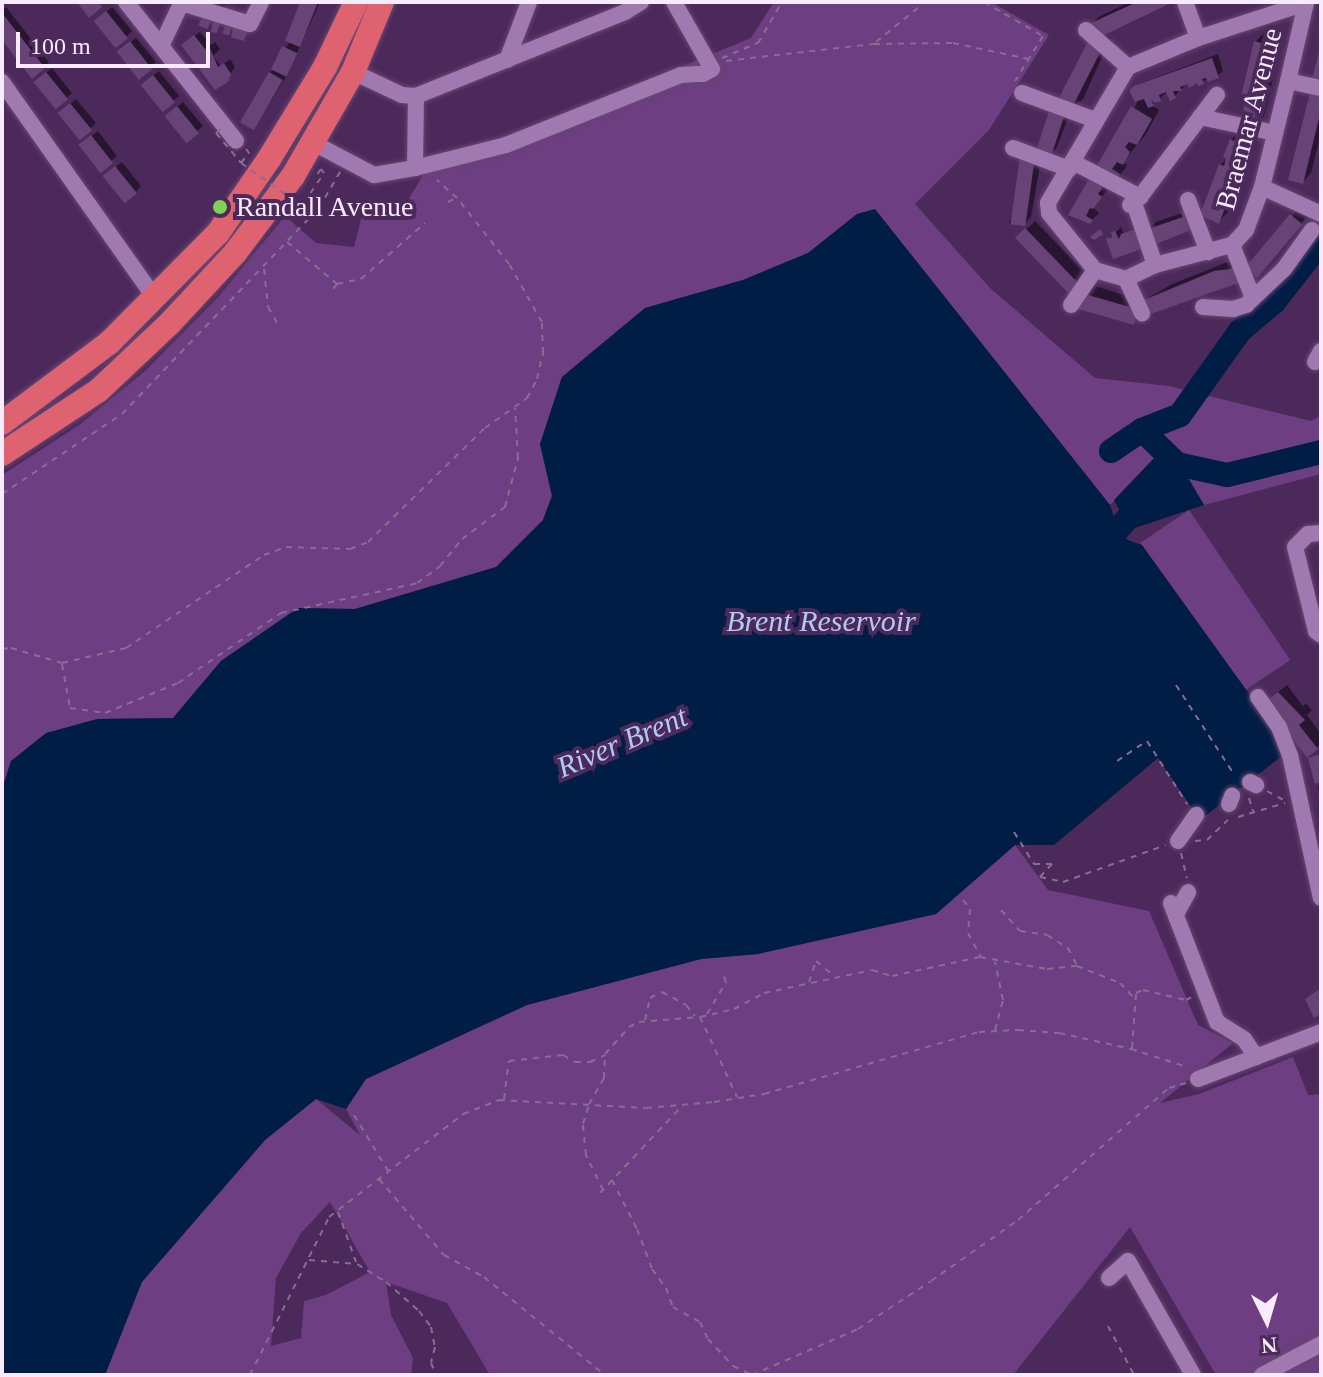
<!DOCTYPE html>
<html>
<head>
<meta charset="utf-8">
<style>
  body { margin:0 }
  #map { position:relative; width:1323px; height:1377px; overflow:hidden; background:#4c295b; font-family:"Times New Roman",serif }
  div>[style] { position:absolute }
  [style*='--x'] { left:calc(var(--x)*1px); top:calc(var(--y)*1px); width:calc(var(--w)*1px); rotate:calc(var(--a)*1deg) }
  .green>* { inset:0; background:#6d3e81; transform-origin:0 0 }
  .water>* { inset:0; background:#001d46 }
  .shadow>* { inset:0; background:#0007; transform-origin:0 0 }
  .river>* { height:24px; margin:-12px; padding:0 12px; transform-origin:12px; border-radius:12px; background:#001d46 }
  .building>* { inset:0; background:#684377; transform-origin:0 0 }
  .path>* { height:2px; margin-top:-1px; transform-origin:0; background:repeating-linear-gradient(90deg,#886d94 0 6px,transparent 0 12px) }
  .roads { filter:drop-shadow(0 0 2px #654771) drop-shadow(0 0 2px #654771) }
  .minor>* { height:16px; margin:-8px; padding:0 8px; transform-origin:8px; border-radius:8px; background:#a079b1 }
  .highway>* { height:24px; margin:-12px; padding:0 12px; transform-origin:12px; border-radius:12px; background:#de6270 }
  .path-bridge>* { height:2px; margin-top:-1px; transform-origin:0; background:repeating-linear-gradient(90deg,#886d94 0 6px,transparent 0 12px) }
  .dots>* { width:22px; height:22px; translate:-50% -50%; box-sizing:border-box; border:4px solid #4c295b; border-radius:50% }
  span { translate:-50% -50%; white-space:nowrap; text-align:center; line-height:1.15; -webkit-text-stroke:8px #4c295b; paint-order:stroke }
  .street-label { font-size:28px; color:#f8ebfe }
  .poi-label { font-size:28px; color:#f8ebfe }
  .left { translate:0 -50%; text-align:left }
  .water-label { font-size:30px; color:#acccf6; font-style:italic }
  .frame { position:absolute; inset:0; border:4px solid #f8ebfe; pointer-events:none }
  .north { position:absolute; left:1227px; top:1281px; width:80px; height:80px; -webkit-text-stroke:6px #4c295b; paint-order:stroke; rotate:175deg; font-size:22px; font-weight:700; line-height:32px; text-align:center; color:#f8ebfe }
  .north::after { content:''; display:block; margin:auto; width:28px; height:36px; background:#f8ebfe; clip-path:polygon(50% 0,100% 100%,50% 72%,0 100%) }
  .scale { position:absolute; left:16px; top:32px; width:194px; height:36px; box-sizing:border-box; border:4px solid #f8ebfe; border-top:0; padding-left:10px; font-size:24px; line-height:28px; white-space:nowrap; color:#f8ebfe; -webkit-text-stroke:6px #4c295b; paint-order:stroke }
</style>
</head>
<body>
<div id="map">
  <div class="green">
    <div style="clip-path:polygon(774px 2px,991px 2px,1049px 35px,989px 130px,915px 204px,990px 288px,1095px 378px,1169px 386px,1311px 421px,1321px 416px,1321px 474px,1204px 505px,1170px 447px,1157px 455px,1110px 505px,875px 210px,857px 214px,808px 253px,743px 280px,645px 308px,562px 377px,540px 444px,552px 496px,543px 520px,496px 567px,355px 609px,298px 608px,221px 661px,173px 718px,97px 719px,11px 761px,2px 789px,2px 475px,79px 425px,145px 371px,218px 297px,285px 216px,316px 243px,354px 247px,364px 207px,405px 205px,434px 157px,498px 142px,751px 38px)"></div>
    <div style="left:1189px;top:510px;width:181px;height:59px;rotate:56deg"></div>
    <div style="clip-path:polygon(evenodd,1015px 845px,1048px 890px,1149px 911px,1198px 1025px,1233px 1043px,1160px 1103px,1199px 1094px,1293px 1057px,1308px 1095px,1321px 1094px,1321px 1375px,1216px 1375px,1130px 1227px,1013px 1375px,490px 1375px,447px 1303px,386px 1282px,391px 1315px,413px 1358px,411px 1375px,105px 1375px,141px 1282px,265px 1140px,316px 1099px,360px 1135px,346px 1109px,366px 1079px,527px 1005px,701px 959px,758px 954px,936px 914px,1015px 845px,330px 1202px,370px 1272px,326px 1295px,304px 1301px,301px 1338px,271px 1346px,276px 1278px,301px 1233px,330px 1202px)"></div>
  </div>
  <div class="water">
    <div style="clip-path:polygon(875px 209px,1110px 505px,1118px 529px,1128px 540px,1142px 545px,1275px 730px,1282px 756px,1200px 820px,1158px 758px,1054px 845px,1015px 845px,936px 914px,758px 954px,701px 959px,527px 1005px,366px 1079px,346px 1109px,316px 1099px,265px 1140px,142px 1282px,105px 1375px,2px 1375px,2px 789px,11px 761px,46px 733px,97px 719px,173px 718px,221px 661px,298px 608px,355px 609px,496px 567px,543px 520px,552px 496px,540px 444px,562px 377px,645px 308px,743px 280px,808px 253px,857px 214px)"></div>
    <div style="clip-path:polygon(1170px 447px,1204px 505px,1135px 528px,1125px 521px,1114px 500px,1157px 455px)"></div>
  </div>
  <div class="shadow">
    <div style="clip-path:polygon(211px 2px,226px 2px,223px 10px,209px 8px)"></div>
    <div style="clip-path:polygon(303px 2px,320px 2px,287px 75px,254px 129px,270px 73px,290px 41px)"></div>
    <div style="clip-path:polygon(1130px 2px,1169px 2px,1103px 34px,1111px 37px,1083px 99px,1072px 107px,1057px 147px,1049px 156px,1042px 154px,1031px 217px,1022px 226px,1009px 223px,1038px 149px,1091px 41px,1092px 24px,1100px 16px)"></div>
    <div style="clip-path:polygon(6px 7px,49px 62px,44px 67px,2px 37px,2px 10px)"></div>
    <div style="clip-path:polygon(112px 7px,132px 31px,126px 37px,101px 16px)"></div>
    <div style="clip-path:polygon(200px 32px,211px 45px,215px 42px,220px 49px,213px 56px,221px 66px,230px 59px,235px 67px,226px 80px,188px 40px)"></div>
    <div style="clip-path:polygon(1264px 33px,1283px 38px,1264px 116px,1256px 124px,1260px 125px,1227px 213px,1219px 221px,1205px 215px,1207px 227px,1201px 221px,1151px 241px,1108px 240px,1121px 227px,1124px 234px,1140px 225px,1148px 230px,1156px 222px,1182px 213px,1202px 214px,1220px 165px,1229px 157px,1231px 140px,1247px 123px,1255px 42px)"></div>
    <div style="clip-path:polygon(136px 38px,156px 62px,150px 67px,125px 46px)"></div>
    <div style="clip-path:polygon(1321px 51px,1321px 133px,1311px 173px,1303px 182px)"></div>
    <div style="clip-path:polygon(1218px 54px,1223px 71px,1217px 76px,1190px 86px,1189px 81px,1174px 97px,1168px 91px,1152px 105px,1159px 110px,1146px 134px,1123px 162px,1127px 165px,1125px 169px,1093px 207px,1099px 213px,1090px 222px,1071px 214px,1137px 103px,1132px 90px,1137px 85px)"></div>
    <div style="clip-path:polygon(52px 68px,72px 93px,67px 98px,41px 77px)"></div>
    <div style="clip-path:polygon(159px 71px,179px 96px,173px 101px,148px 80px)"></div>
    <div style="clip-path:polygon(76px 99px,96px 123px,91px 128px,65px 108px)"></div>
    <div style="clip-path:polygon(183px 102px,203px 126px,197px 131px,172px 111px)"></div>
    <div style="clip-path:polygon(98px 131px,117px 156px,100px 170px,86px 140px)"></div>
    <div style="clip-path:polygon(122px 162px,141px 186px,136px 192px,110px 171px)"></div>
    <div style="clip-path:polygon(1300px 207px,1309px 214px,1265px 265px,1145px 311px,1134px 322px,1080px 307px,1092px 285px,1143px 301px,1172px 284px,1225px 263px,1246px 260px,1249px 265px)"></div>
    <div style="left:1035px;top:221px;width:79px;height:24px;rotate:46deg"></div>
    <div style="clip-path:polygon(1287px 685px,1303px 706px,1306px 703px,1312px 710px,1307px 715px,1321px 734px,1321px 744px,1307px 755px,1276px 694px)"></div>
    <div style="clip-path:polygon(1321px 783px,1321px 805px,1318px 786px)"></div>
  </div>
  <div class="river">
    <div style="--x:1142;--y:430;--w:49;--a:44.2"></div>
    <div style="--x:1111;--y:451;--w:37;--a:-34"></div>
    <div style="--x:1142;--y:430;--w:41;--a:-21.5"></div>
    <div style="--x:1180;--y:415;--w:103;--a:-54.5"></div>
    <div style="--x:1240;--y:331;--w:45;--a:-40.5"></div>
    <div style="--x:1274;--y:302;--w:76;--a:-51.9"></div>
    <div style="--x:1091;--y:541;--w:30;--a:-24"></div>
    <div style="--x:1118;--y:529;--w:88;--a:-47.8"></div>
    <div style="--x:1177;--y:464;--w:51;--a:12.4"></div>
    <div style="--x:1227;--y:475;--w:97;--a:-13.7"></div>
  </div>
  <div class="building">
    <div style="clip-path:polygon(77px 2px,98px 2px,102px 7px,89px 18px)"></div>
    <div style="clip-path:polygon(300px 2px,318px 2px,300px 47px,285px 41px)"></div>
    <div style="clip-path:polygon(1137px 2px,1173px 2px,1098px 38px,1089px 24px)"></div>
    <div style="left:106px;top:11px;width:35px;height:16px;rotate:51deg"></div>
    <div style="clip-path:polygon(2px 13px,45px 68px,32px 79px,2px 40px)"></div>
    <div style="left:202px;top:17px;width:10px;height:9px;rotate:24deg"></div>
    <div style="clip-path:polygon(213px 20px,220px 22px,217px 33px,211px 32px)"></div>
    <div style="left:225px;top:25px;width:7px;height:9px;rotate:16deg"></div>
    <div style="clip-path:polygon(233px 27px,248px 31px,244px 41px,231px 37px)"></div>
    <div style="clip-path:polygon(194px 35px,205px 49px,209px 46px,218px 67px,224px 63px,231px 74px,228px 82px,215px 90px,181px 45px)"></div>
    <div style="left:1089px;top:39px;width:16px;height:72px;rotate:27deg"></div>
    <div style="left:130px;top:41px;width:36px;height:17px;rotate:52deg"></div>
    <div style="clip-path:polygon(1254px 41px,1275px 47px,1256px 127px,1240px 124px,1246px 98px,1241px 97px)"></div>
    <div style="left:282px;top:46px;width:17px;height:26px;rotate:25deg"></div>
    <div style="clip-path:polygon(1320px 47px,1321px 47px,1321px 86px,1311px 84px)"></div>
    <div style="clip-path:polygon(1212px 58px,1219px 78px,1208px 82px,1206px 78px,1202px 79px,1204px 84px,1198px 86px,1197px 83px,1189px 88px,1188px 84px,1180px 87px,1182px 91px,1173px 91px,1176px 98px,1170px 101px,1166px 92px,1159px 95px,1161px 101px,1154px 103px,1151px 99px,1154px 106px,1148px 108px,1144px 99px,1135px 102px,1129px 90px,1134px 86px)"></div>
    <div style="left:46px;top:72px;width:35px;height:16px;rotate:51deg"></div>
    <div style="left:269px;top:72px;width:16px;height:58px;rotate:30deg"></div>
    <div style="left:153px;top:75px;width:35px;height:16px;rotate:51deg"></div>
    <div style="clip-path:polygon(1311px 89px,1321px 91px,1321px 110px,1303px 184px,1288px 180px)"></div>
    <div style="left:70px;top:103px;width:35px;height:16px;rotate:51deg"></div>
    <div style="left:177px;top:106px;width:35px;height:16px;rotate:51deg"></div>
    <div style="clip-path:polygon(1131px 106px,1152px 119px,1137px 145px,1129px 142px,1125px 147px,1130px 152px,1123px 165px,1117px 162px,1112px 169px,1120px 174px,1117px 180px,1095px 169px)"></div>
    <div style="left:1050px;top:108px;width:16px;height:48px;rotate:18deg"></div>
    <div style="clip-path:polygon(1239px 129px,1252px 134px,1219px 224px,1200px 215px,1219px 164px,1224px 166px,1226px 158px,1223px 157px,1230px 139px,1234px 141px)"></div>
    <div style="left:91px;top:135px;width:36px;height:16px;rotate:52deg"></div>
    <div style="left:1020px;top:156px;width:15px;height:69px;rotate:8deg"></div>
    <div style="left:115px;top:166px;width:35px;height:16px;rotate:51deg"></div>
    <div style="clip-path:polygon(1093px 172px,1108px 189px,1103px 187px,1098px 194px,1102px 197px,1093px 209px,1090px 208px,1086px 216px,1093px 220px,1090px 224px,1068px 215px)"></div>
    <div style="clip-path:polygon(1187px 208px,1196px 228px,1156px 244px,1145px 230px,1183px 217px,1181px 211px)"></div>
    <div style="left:1290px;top:214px;width:16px;height:70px;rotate:40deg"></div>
    <div style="left:1025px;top:228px;width:83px;height:14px;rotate:46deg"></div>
    <div style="clip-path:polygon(1100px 229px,1103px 234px,1094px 240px,1090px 237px)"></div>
    <div style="clip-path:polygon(1135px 229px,1147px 247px,1113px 259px,1106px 239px,1112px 237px,1111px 232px,1115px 231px,1119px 239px,1121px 234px)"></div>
    <div style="clip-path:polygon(1238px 268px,1244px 281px,1145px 316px,1139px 302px,1214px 271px)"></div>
    <div style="left:1081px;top:293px;width:60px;height:16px;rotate:16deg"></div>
    <div style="clip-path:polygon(1278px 692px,1305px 720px,1299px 725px,1318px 749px,1307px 758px,1265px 702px)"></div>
    <div style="clip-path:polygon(1321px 754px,1321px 782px,1315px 784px,1308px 758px)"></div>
    <div style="clip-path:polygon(1321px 988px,1321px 1014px,1314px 1018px,1305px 999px)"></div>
  </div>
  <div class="path">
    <div style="--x:984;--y:2;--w:68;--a:30"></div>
    <div style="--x:1043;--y:36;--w:53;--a:121.9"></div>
    <div style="--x:876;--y:42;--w:63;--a:-39.2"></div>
    <div style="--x:722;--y:58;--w:39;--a:-23"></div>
    <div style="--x:758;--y:43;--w:48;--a:-59.7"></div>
    <div style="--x:726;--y:61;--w:149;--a:-6.6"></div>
    <div style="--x:874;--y:44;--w:79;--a:-0.7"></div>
    <div style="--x:953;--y:43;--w:77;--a:12"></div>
    <div style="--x:241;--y:163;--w:13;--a:-51"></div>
    <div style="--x:249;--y:153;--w:5;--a:-127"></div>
    <div style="--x:448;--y:202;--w:9;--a:-27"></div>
    <div style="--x:290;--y:209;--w:8;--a:30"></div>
    <div style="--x:297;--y:213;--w:48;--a:-56"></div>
    <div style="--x:324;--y:173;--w:5;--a:-127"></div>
    <div style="--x:321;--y:169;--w:12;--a:125"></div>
    <div style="--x:287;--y:242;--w:65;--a:40"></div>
    <div style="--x:337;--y:284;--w:8;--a:130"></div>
    <div style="--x:264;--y:269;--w:38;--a:84"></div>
    <div style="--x:268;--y:307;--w:24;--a:60"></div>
    <div style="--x:337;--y:284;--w:25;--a:-12"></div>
    <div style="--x:361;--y:279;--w:85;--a:-41.2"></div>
    <div style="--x:2;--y:494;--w:144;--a:-33.7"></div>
    <div style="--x:122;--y:414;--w:285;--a:-46.3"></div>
    <div style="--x:319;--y:208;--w:42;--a:-59.7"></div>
    <div style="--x:2;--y:649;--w:9;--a:-6"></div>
    <div style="--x:11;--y:648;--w:53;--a:16.4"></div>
    <div style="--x:62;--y:663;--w:66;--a:-13.2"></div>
    <div style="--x:126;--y:648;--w:166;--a:-34"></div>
    <div style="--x:264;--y:555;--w:23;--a:-20"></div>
    <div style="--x:286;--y:547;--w:64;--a:1.8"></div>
    <div style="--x:350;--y:549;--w:19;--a:-21"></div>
    <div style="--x:368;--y:542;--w:163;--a:-44.3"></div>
    <div style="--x:485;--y:428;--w:52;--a:-35.5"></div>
    <div style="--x:527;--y:398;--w:21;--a:-62"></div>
    <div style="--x:537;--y:379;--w:27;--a:-77"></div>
    <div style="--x:543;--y:353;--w:31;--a:-92"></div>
    <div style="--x:542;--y:322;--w:67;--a:-119.6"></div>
    <div style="--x:509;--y:264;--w:84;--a:-128.2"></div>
    <div style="--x:457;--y:198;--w:27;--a:-138"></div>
    <div style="--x:62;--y:664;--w:45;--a:79.7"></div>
    <div style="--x:70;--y:708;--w:35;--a:8"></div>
    <div style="--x:105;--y:713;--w:79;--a:-22.3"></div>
    <div style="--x:178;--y:683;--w:125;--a:-34.2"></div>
    <div style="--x:281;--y:613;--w:139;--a:-12.4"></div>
    <div style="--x:417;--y:583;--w:29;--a:-36"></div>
    <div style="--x:440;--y:566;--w:35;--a:-51"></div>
    <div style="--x:462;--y:539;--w:54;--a:-36.7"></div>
    <div style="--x:505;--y:507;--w:51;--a:-75.1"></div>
    <div style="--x:518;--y:458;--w:50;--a:-93.4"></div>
    <div style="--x:1176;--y:685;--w:108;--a:57"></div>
    <div style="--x:1117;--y:761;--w:36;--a:-34"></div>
    <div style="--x:1147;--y:741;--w:75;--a:57.6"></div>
    <div style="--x:1267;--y:791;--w:18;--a:29"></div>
    <div style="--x:1249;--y:798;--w:14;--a:73"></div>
    <div style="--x:1238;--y:817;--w:49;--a:-16.6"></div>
    <div style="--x:1014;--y:832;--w:38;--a:58"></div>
    <div style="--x:1034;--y:864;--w:18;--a:0"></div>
    <div style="--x:1052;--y:864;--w:18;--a:133"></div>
    <div style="--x:1040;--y:877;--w:24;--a:12"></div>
    <div style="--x:1063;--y:882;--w:109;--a:-19.8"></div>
    <div style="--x:1195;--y:841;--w:12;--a:-5"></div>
    <div style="--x:1207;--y:840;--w:29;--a:-44"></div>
    <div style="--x:1181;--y:853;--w:26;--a:77"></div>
    <div style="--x:963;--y:900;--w:11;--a:52"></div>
    <div style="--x:970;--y:909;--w:24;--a:95"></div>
    <div style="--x:968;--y:933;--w:26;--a:62"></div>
    <div style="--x:1001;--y:910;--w:28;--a:48"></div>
    <div style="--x:1020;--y:931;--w:27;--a:8"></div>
    <div style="--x:1047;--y:935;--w:25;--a:32"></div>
    <div style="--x:1068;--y:948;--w:18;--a:63"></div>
    <div style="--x:809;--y:982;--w:22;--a:-72"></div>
    <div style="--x:816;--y:961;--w:23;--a:40"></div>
    <div style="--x:707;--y:1014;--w:37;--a:-59"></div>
    <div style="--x:726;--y:982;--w:12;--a:-110"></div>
    <div style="--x:700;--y:1017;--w:88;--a:65.2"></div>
    <div style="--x:645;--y:1020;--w:23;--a:-77"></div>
    <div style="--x:650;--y:998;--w:13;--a:-27"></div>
    <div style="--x:662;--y:992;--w:27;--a:28"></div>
    <div style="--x:686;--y:1005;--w:14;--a:51"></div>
    <div style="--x:995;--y:1030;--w:31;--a:-75"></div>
    <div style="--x:1003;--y:1000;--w:39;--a:-102"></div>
    <div style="--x:1132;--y:1048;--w:55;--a:-85.8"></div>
    <div style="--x:1136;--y:993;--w:8;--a:-23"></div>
    <div style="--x:1143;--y:990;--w:44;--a:13.1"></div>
    <div style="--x:1186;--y:1000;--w:7;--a:-27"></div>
    <div style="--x:504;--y:1099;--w:38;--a:-83"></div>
    <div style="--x:509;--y:1061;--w:54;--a:-6.3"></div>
    <div style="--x:563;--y:1055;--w:14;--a:30"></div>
    <div style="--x:575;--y:1062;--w:15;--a:0"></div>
    <div style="--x:590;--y:1062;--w:17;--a:-25"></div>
    <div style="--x:354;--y:1115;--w:66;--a:58.7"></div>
    <div style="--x:379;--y:1179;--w:100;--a:49.5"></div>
    <div style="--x:444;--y:1255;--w:46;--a:28.8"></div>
    <div style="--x:484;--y:1277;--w:156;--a:39"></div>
    <div style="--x:612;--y:1180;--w:55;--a:63"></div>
    <div style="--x:637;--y:1229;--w:43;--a:69.4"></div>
    <div style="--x:652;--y:1269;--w:24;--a:54"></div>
    <div style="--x:666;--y:1288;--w:20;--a:70"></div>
    <div style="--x:673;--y:1307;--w:31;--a:29"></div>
    <div style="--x:700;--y:1322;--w:19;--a:65"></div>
    <div style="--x:708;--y:1339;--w:37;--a:47"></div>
    <div style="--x:733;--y:1366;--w:21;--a:25"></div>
    <div style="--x:752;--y:1375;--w:116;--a:-23.5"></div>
    <div style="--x:858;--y:1329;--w:87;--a:-33.3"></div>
    <div style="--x:931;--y:1281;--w:106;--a:-35"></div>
    <div style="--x:1018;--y:1220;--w:201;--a:-41.2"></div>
    <div style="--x:1169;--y:1088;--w:18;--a:-16"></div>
    <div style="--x:603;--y:1190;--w:39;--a:-116"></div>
    <div style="--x:586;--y:1155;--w:31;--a:-96"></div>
    <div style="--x:583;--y:1124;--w:21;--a:-73"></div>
    <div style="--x:589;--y:1104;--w:30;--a:-60"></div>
    <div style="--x:604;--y:1078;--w:24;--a:-88"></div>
    <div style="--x:605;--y:1054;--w:36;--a:-48"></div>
    <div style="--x:629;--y:1027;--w:11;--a:-27"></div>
    <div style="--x:639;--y:1022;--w:61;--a:-4.7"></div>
    <div style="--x:700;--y:1017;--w:35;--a:-13"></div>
    <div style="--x:734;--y:1009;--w:34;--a:-28"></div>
    <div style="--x:764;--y:993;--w:110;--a:-12"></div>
    <div style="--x:872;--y:970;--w:21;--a:17"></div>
    <div style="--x:892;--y:976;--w:90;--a:-12.2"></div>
    <div style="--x:980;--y:957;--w:68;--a:10.2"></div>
    <div style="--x:1047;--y:969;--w:30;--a:-6"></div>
    <div style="--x:1077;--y:966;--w:46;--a:21.6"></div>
    <div style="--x:1120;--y:983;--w:22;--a:47"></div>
    <div style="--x:600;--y:1193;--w:120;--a:-46.7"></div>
    <div style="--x:338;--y:1212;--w:53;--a:70.2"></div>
    <div style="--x:309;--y:1260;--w:48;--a:4.8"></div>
    <div style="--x:357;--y:1264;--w:34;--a:32"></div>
    <div style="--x:386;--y:1282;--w:44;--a:41.3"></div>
    <div style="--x:419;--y:1311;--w:20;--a:53"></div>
    <div style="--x:431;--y:1327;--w:20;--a:79"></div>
    <div style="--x:435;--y:1347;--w:16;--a:104"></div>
    <div style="--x:431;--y:1363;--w:13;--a:67"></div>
    <div style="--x:1108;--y:1326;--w:55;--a:62"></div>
    <div style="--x:250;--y:1375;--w:177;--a:-63.4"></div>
    <div style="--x:329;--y:1217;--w:169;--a:-37.5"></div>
    <div style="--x:463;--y:1114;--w:39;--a:-21"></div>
    <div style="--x:499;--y:1100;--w:147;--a:3.1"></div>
    <div style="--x:646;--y:1108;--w:68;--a:-5"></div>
    <div style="--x:714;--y:1102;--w:51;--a:-9.1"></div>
    <div style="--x:764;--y:1094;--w:224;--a:-16.1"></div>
    <div style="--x:979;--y:1032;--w:39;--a:-3"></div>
    <div style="--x:1018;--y:1030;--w:41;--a:4.2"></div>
    <div style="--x:1059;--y:1033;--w:74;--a:12.5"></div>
    <div style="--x:1131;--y:1049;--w:59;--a:17.8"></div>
  </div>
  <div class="roads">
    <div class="minor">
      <div style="--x:126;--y:2;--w:177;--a:51.6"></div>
      <div style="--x:1185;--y:2;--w:38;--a:70"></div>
      <div style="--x:182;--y:3;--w:71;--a:17.2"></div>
      <div style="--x:250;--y:24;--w:25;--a:-63"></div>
      <div style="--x:1306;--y:3;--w:114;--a:162"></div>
      <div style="--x:1198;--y:38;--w:76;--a:157.5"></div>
      <div style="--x:1128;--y:67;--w:158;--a:120.5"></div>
      <div style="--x:1048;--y:203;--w:10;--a:84"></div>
      <div style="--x:1049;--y:213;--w:73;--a:51.1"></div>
      <div style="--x:1095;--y:270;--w:32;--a:16"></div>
      <div style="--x:1126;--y:279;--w:32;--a:-26"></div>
      <div style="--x:1155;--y:265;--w:80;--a:-14.6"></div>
      <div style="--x:1232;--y:245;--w:21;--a:-47"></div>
      <div style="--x:1246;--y:230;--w:46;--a:-69.6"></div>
      <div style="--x:1262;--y:187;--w:109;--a:-76.2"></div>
      <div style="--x:1288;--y:81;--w:80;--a:-77"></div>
      <div style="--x:1306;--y:3;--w:1;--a:-90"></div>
      <div style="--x:1086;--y:30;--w:56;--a:41.4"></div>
      <div style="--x:161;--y:46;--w:49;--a:-64.5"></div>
      <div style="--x:507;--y:60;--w:62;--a:-69.2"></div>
      <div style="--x:353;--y:72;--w:54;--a:25.1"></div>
      <div style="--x:402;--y:95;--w:14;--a:4"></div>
      <div style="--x:416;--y:96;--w:225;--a:-21.9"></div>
      <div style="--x:625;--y:12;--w:19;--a:-32"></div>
      <div style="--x:1288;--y:81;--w:34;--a:12"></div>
      <div style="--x:2;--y:82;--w:265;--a:54.7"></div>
      <div style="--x:1022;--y:93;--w:78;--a:20.3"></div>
      <div style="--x:416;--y:96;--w:72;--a:90.8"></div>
      <div style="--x:415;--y:168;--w:94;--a:-14.2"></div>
      <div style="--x:506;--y:145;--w:188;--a:-21.8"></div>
      <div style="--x:681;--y:75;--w:22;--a:-3"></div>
      <div style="--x:703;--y:74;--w:10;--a:-29"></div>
      <div style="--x:712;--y:69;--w:77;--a:-119.6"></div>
      <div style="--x:1200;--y:117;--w:77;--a:12"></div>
      <div style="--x:323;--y:148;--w:58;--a:27.9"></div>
      <div style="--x:374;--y:175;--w:42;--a:-9.7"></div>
      <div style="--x:1013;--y:148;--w:60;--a:20.6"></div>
      <div style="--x:1073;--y:162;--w:76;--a:27.6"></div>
      <div style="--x:1262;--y:187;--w:65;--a:24.6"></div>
      <div style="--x:1133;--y:200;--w:69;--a:71.3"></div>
      <div style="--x:1188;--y:200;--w:56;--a:69"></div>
      <div style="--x:1130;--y:205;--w:13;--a:-39"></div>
      <div style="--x:1140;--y:197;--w:128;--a:-53"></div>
      <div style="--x:1232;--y:245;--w:57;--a:68.4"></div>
      <div style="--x:1126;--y:279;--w:38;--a:65"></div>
      <div style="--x:1071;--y:305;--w:42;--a:-55.6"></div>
      <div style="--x:1203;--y:307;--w:30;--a:4"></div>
      <div style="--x:1233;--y:309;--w:14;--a:-17"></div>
      <div style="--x:1246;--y:305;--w:52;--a:-43.5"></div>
      <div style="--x:1284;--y:269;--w:48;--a:-54.3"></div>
      <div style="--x:1315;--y:362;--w:13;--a:-61"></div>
      <div style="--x:1321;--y:533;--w:13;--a:176"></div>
      <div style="--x:1308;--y:534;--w:18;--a:135"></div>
      <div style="--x:1295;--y:547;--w:87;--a:76"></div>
      <div style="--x:1316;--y:631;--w:6;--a:39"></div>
      <div style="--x:1258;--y:697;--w:37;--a:55"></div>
      <div style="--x:1279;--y:727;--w:30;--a:69"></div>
      <div style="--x:1290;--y:755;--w:146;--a:77.8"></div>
      <div style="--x:1250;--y:782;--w:7;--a:27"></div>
      <div style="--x:1229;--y:804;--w:9;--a:-69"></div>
      <div style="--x:1178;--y:841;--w:32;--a:-55"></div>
      <div style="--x:1171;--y:903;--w:128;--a:68.9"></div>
      <div style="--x:1217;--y:1022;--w:32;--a:32"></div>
      <div style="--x:1244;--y:1039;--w:22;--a:56"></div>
      <div style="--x:1176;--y:914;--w:25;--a:-61"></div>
      <div style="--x:1198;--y:1079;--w:132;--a:-20.9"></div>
      <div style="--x:1109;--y:1278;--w:25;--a:-42"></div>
      <div style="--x:1128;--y:1261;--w:131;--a:60.3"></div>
      <div style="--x:1262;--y:1375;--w:67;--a:-27.7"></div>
    </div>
    <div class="highway">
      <div style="--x:2;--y:423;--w:134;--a:-36.8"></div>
      <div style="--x:109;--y:343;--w:155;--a:-45.3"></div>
      <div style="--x:218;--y:233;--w:90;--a:-55.4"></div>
      <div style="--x:269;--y:159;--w:108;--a:-58.7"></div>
      <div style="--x:325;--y:67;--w:72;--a:-64.5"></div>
      <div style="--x:2;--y:454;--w:116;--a:-33.4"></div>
      <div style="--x:99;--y:390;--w:98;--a:-43.3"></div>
      <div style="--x:170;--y:323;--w:96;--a:-47.1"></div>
      <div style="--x:235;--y:253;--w:96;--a:-53"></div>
      <div style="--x:293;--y:176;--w:120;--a:-60"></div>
      <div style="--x:353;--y:72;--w:76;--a:-67.5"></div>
    </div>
  </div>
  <div class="path-bridge">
    <div style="--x:221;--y:129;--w:6;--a:141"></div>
    <div style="--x:216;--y:133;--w:39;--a:50"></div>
    <div style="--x:241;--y:163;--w:73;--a:35"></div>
  </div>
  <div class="dots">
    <div style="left:220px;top:207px;background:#81d050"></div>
  </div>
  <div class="street-label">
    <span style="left:1249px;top:119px;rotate:-75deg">Braemar Avenue</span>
  </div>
  <div class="poi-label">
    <span class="left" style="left:236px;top:207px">Randall Avenue</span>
  </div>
  <div class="water-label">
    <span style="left:821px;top:621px">Brent Reservoir</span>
    <span style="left:622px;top:742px;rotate:-23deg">River Brent</span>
  </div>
  <div class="frame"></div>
  <div class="north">N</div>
  <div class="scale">100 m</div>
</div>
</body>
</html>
